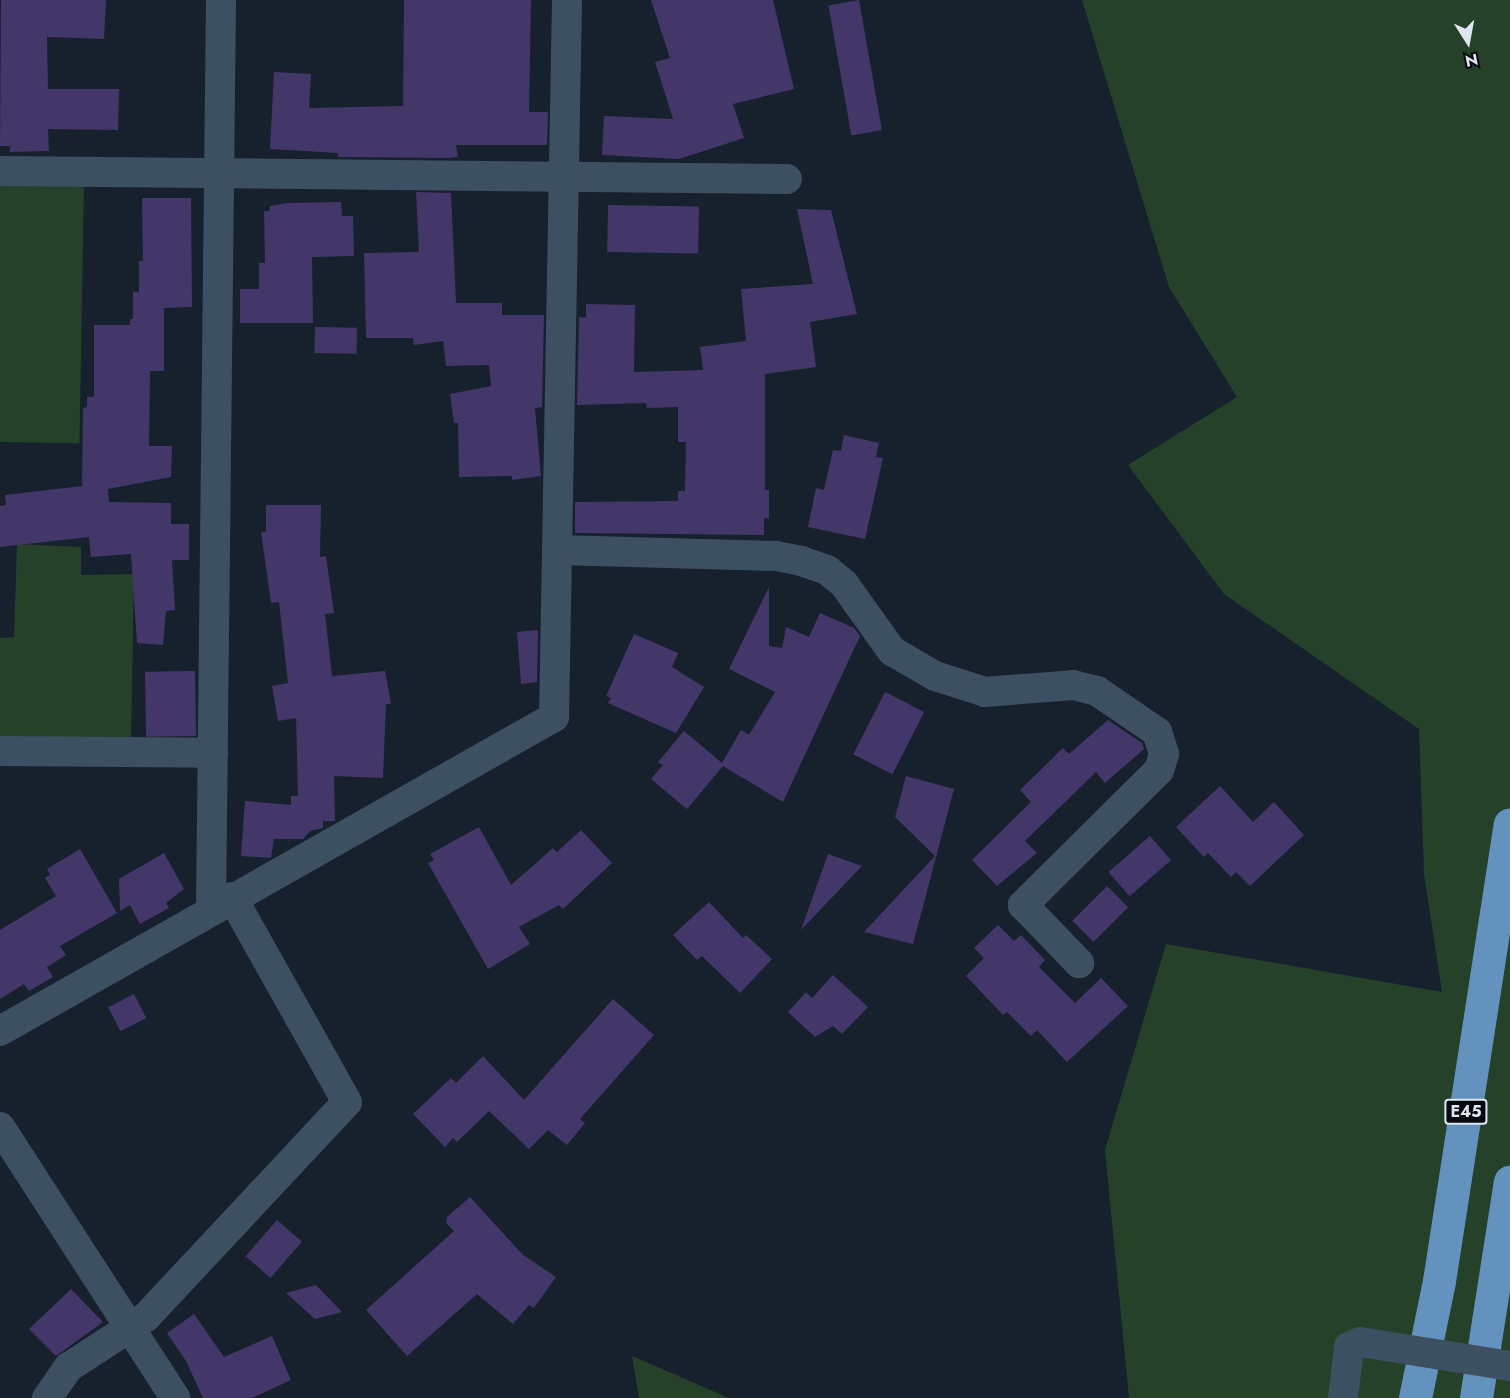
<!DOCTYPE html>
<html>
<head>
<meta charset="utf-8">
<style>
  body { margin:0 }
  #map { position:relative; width:1510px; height:1398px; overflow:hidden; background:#17202d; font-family:Jost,sans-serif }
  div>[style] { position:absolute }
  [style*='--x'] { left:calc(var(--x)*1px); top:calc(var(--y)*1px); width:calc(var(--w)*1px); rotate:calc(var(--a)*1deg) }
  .green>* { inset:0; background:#25412a; transform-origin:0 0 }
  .building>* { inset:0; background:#433769; transform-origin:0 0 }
  .minor>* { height:30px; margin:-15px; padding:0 15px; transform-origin:15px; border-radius:15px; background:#3d5062 }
  .motorway>* { height:33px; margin:-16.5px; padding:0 16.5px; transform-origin:16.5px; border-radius:16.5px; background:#6392bf }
  .minor-bridge>* { height:30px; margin:-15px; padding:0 15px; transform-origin:15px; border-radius:15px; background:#3d5062 }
  span { translate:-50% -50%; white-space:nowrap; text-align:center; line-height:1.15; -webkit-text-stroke:5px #06090f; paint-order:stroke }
  .shield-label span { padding:2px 4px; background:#06090f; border:2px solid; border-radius:4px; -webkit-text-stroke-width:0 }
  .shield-label { font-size:16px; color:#e0e6f0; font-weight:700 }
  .north { position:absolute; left:1438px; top:12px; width:60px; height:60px; -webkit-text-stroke:4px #06090f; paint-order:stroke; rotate:169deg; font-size:16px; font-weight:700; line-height:24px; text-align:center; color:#e0e6f0 }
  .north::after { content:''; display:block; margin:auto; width:21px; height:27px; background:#e0e6f0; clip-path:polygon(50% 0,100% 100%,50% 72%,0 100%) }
</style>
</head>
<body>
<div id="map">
  <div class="green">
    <div style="clip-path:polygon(1082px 0,1510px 0,1510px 1398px,1129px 1398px,1105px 1150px,1166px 944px,1442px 992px,1424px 874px,1419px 729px,1224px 594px,1128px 465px,1237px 397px,1169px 287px)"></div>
    <div style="left:0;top:182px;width:84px;height:260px;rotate:1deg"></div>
    <div style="clip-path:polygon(17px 544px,81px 547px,81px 575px,134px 574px,131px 744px,0 741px,0 638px,14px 637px)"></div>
    <div style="clip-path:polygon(632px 1356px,729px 1398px,639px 1398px)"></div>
  </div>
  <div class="building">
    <div style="clip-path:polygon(1px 0,106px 0,104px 39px,47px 37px,48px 89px,119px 89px,118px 130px,48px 129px,49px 151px,10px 152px,10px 146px,0 146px)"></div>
    <div style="clip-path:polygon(404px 0,531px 0,529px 112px,548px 112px,547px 145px,456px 145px,458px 157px,449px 158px,338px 157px,338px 153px,270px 149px,274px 72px,311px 74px,309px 108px,403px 106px)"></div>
    <div style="clip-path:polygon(651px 0,773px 0,794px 89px,733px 104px,744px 138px,679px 159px,602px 155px,604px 116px,673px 119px,655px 62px,670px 58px)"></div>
    <div style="left:859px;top:0;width:132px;height:31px;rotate:80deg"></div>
    <div style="clip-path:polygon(416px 192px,451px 193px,456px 303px,502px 303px,502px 315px,544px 315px,542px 407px,535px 408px,541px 476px,512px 480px,512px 476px,459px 477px,458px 423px,454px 423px,450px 394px,491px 386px,489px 365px,446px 366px,443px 341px,414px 345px,413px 338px,366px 338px,364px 253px,419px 252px)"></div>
    <div style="clip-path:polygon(142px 198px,191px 198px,192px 307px,164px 308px,164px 371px,150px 371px,149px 446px,172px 446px,171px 477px,108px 489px,109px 502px,171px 503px,171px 524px,189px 524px,189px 560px,172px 560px,175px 610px,166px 611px,163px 645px,137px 643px,131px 554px,91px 557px,89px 537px,0 547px,0 506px,6px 505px,5px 495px,82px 486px,83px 408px,87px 407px,87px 397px,94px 397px,94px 325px,130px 325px,130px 319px,133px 319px,133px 292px,139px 292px,139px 261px,143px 261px)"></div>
    <div style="clip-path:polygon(341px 202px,342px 216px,353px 216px,354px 256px,312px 257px,313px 323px,240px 323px,240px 289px,259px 289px,259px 263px,265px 263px,264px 211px,269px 211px,270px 206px,287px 203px)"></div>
    <div style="left:608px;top:205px;width:91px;height:47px;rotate:1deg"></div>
    <div style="clip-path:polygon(797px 209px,831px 210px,857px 314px,810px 322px,816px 367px,765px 374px,765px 490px,769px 490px,769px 519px,764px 518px,764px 535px,575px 533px,575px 502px,678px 501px,678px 491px,685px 491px,686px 442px,678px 442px,678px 407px,647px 408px,646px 403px,577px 405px,579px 317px,586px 318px,586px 304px,635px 305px,634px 372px,703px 370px,700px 347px,746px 341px,741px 289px,813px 284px)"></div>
    <div style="left:315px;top:327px;width:42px;height:26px;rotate:1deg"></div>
    <div style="clip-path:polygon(844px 435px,879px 443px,876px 457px,883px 458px,865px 539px,808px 527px,816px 488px,824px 490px,833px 450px,841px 451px)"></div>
    <div style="clip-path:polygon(266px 505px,321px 505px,320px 557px,326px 556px,334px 613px,325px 614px,332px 676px,385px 671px,391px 704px,386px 704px,383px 778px,334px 776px,335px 821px,323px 821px,323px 828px,310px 831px,303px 839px,274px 839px,271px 858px,241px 856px,245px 801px,291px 805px,291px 796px,298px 796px,296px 718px,278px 721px,272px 686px,288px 683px,279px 602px,271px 603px,261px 532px,266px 532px)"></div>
    <div style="clip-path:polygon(769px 587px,769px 646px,782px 648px,786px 627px,809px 637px,820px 613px,854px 628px,860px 636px,783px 802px,723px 766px,687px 809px,651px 779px,663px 765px,658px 762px,684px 731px,722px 763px,741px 730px,749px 735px,775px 692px,729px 669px)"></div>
    <div style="clip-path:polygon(538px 630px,537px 682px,521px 684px,517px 632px)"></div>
    <div style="clip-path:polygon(634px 634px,678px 653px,672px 667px,704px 687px,676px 733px,608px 703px,611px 698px,606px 696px)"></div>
    <div style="left:195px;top:671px;width:65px;height:50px;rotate:89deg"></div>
    <div style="left:885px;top:692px;width:44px;height:70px;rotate:27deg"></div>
    <div style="clip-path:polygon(1108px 720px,1142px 743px,1144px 749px,1105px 783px,1096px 772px,1025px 841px,1037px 853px,997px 886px,972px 860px,1031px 802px,1020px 790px,1063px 748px,1069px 754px)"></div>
    <div style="clip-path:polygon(906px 776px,954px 789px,913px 944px,864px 932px,935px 856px,895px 817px)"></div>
    <div style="clip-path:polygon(1220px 786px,1253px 822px,1274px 802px,1304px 835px,1250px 886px,1236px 872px,1231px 877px,1208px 853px,1204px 857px,1176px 827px)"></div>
    <div style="clip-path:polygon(479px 827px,511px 885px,553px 848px,557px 852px,581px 830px,612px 863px,563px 909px,559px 905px,519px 927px,530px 944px,488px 969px,428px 863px,434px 860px,430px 854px)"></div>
    <div style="left:1150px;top:836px;width:32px;height:55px;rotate:49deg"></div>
    <div style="clip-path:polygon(80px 849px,117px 913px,60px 946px,66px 955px,47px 967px,53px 977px,29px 991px,24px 984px,0 999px,0 930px,56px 896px,45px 878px,50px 875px,47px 869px)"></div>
    <div style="clip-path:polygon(164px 853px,184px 889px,166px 903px,169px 908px,140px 924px,130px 905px,120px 911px,119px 879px)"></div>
    <div style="clip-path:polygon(828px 854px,862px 866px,801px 930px)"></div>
    <div style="left:1107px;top:886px;width:30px;height:49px;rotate:45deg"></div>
    <div style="clip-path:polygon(709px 902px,743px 938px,746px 935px,772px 959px,740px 993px,702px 956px,697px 960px,673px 935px)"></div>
    <div style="clip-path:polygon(998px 925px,1014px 941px,1021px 935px,1045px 960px,1039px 967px,1075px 1003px,1101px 978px,1128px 1006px,1067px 1062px,1037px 1030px,1031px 1036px,1007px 1012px,1003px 1015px,966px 976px,984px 958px,974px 948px)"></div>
    <div style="clip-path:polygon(833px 975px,868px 1007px,842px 1034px,833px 1026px,815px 1037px,788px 1012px,806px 992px,812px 998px)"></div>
    <div style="left:134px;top:994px;width:27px;height:29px;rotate:63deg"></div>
    <div style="clip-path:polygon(613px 999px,654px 1035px,580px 1119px,585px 1123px,567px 1145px,548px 1130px,529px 1149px,489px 1111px,457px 1142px,453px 1138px,445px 1147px,413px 1114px,451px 1078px,456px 1083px,483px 1056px,524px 1100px)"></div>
    <div style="clip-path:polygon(470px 1197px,523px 1255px,556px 1277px,534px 1308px,529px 1305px,513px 1324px,477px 1294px,407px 1356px,366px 1310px,454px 1231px,446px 1223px,447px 1217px)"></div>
    <div style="left:277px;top:1220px;width:33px;height:48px;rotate:41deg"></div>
    <div style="clip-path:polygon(316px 1285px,342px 1312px,315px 1319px,286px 1293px)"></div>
    <div style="clip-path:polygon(71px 1289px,103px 1322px,56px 1356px,29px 1329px)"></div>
    <div style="clip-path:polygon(194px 1314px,224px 1357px,272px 1336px,291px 1380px,252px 1398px,203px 1398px,186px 1361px,167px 1333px)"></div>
  </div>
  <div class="minor">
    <div style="--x:0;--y:171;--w:787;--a:0.58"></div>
    <div style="--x:558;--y:550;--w:218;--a:1.6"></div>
    <div style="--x:776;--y:556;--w:25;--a:11"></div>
    <div style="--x:801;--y:561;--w:28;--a:19"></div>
    <div style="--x:827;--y:570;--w:22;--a:39"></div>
    <div style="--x:844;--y:584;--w:82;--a:54.4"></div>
    <div style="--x:892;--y:651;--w:50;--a:30.2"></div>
    <div style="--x:935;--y:676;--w:52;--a:17.7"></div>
    <div style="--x:985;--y:692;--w:88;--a:-4.5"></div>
    <div style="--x:1073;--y:685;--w:25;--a:14"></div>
    <div style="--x:1097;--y:691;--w:73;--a:34.3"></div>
    <div style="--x:1157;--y:732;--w:23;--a:72"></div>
    <div style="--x:1164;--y:754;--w:17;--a:107"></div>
    <div style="--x:1159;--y:770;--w:192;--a:135.2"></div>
    <div style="--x:1023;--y:905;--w:81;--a:46"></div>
    <div style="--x:0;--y:751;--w:213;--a:0.5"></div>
    <div style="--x:211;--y:909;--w:909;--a:-89.37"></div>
    <div style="--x:0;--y:1031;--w:637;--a:-29.54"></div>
    <div style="--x:554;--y:717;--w:717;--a:-88.96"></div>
    <div style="--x:0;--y:1127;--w:323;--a:57.1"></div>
    <div style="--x:47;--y:1398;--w:38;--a:-55"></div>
    <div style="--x:69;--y:1367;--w:92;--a:-33"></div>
    <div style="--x:146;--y:1317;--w:294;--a:-46.9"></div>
    <div style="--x:347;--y:1102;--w:235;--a:-119.3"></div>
    <div style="--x:1343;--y:1398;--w:51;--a:-83.3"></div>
    <div style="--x:1349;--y:1347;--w:12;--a:-24"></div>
  </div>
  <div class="motorway">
    <div style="--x:1415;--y:1398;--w:119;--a:-78.4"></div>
    <div style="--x:1439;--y:1281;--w:462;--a:-81.2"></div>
    <div style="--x:1476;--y:1398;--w:219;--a:-81.1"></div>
  </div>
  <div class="minor-bridge">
    <div style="--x:1360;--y:1342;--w:152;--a:9.1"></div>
  </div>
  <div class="shield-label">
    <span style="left:1466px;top:1112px">E45</span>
  </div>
  <div class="north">N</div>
</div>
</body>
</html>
